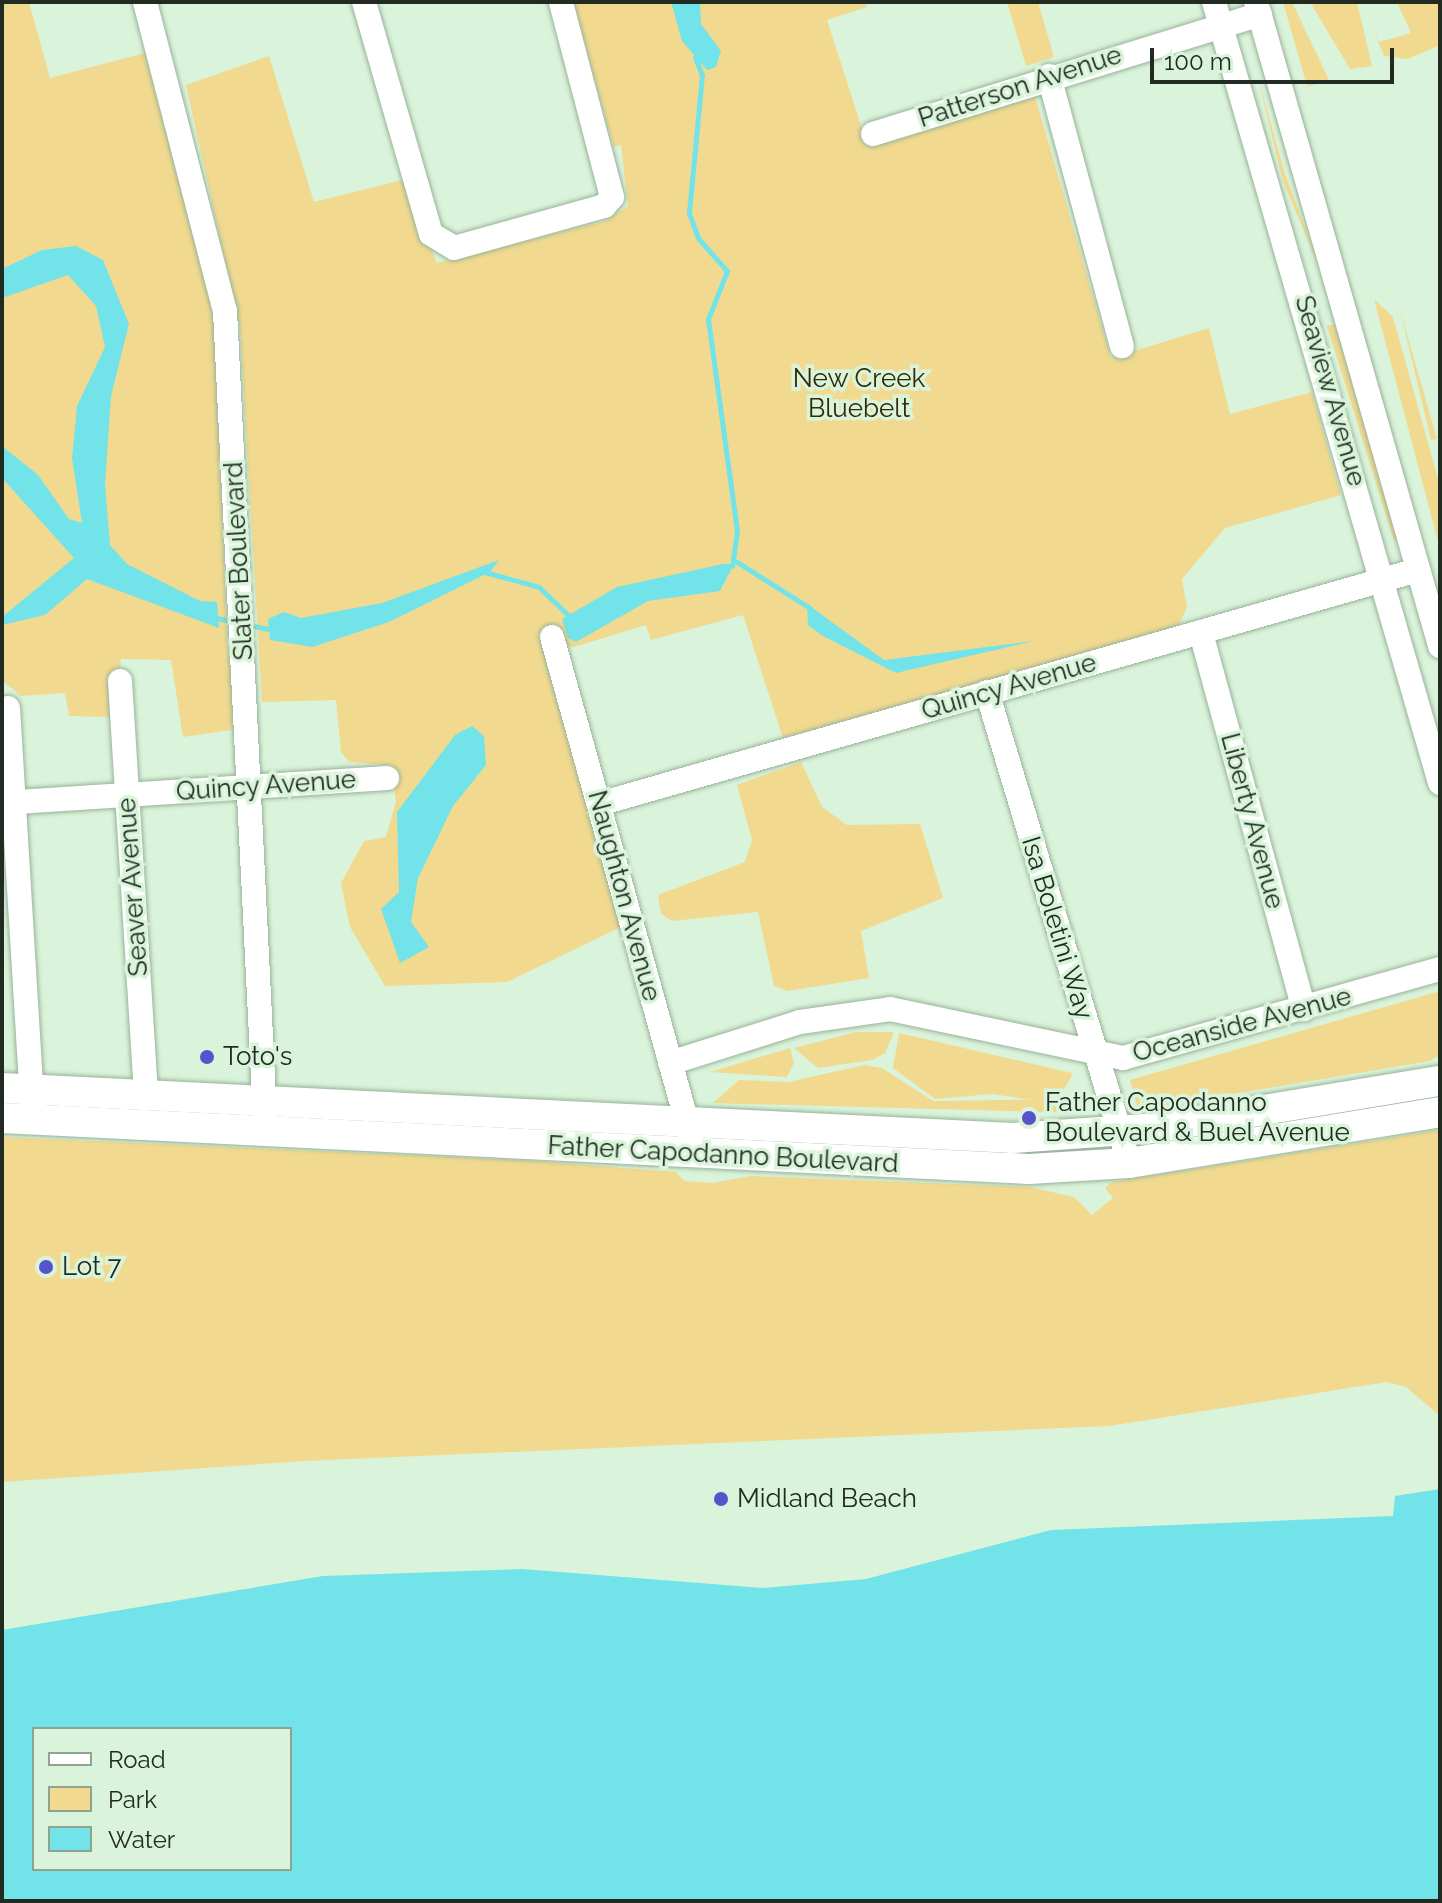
<!DOCTYPE html>
<html>
<head>
<meta charset="utf-8">
<style>
  body { margin:0 }
  #map { position:relative; width:1442px; height:1903px; overflow:hidden; background:#d9f4da; font-family:Raleway,sans-serif }
  div>[style] { position:absolute }
  [style*='--x'] { left:calc(var(--x)*1px); top:calc(var(--y)*1px); width:calc(var(--w)*1px); rotate:calc(var(--a)*1deg) }
  .green>* { inset:0; background:#f1da8f }
  .water>* { inset:0; background:#72e3e8 }
  .stream>* { height:5px; margin:-2.5px; padding:0 2.5px; transform-origin:2.5px; border-radius:2.5px; background:#72e3e8 }
  .roads { filter:drop-shadow(0 0 2px #99b299) drop-shadow(0 0 2px #99b299) }
  .minor>* { height:24px; margin:-12px; padding:0 12px; transform-origin:12px; border-radius:12px; background:#fff }
  .major>* { height:30px; margin:-15px; padding:0 15px; transform-origin:15px; border-radius:15px; background:#fff }
  .dots>* { width:22px; height:22px; translate:-50% -50%; box-sizing:border-box; border:4px solid #d9f4da; border-radius:50% }
  span { translate:-50% -50%; white-space:nowrap; text-align:center; line-height:1.15; -webkit-text-stroke:7px #d9f4da; paint-order:stroke }
  .street-label { font-size:26px; color:#212b21 }
  .park-label { font-size:26px; color:#332905 }
  .poi-label { font-size:26px; color:#212b21 }
  .left { translate:0 -50%; text-align:left }
  .frame { position:absolute; inset:0; border:4px solid #212b21; pointer-events:none }
  .legend { position:absolute; left:32px; top:1727px; width:260px; height:144px; box-sizing:border-box; background:#d9f4da; border:2px solid #8fa490; margin:0; padding:10px 14px; list-style:none; font-size:24px; color:#212b21 }
  .legend li { display:flex; align-items:center; gap:16px; height:40px }
  .legend b { width:40px; border:2px solid #8fa490 }
  .scale { position:absolute; left:1150px; top:48px; width:244px; height:36px; box-sizing:border-box; border:4px solid #212b21; border-top:0; padding-left:10px; font-size:24px; line-height:28px; white-space:nowrap; color:#212b21; -webkit-text-stroke:6px #d9f4da; paint-order:stroke }
</style>
</head>
<body>
<div id="map">
  <div class="green">
    <div style="clip-path:polygon(2px 2px,29px 2px,50px 78px,145px 53px,215px 311px,227px 642px,239px 729px,183px 737px,171px 660px,121px 659px,116px 717px,69px 716px,65px 693px,21px 696px,4px 682px)"></div>
    <div style="clip-path:polygon(572px 2px,865px 2px,867px 7px,827px 20px,867px 144px,1035px 96px,1111px 358px,1209px 328px,1230px 414px,1312px 392px,1341px 495px,1225px 528px,1182px 579px,1187px 607px,1178px 627px,783px 738px,743px 615px,651px 640px,646px 625px,574px 647px,542px 642px,623px 926px,507px 982px,385px 986px,350px 927px,341px 883px,364px 841px,386px 837px,396px 801px,390px 765px,349px 762px,341px 752px,336px 700px,262px 702px,240px 328px,186px 85px,269px 56px,314px 202px,402px 180px,437px 263px,605px 221px,628px 206px,621px 145px,614px 147px)"></div>
    <div style="clip-path:polygon(1007px 2px,1038px 2px,1054px 57px,1026px 66px)"></div>
    <div style="clip-path:polygon(1283px 2px,1292px 2px,1330px 82px,1307px 86px)"></div>
    <div style="clip-path:polygon(1310px 2px,1357px 2px,1372px 66px,1350px 69px)"></div>
    <div style="clip-path:polygon(1397px 2px,1440px 2px,1440px 45px,1408px 59px,1384px 56px,1369px 19px,1379px 42px,1411px 33px)"></div>
    <div style="clip-path:polygon(1257px 75px,1285px 174px,1325px 281px,1283px 181px)"></div>
    <div style="clip-path:polygon(1374px 299px,1393px 317px,1440px 486px,1440px 549px)"></div>
    <div style="clip-path:polygon(1400px 310px,1429px 411px,1437px 439px,1431px 440px)"></div>
    <div style="clip-path:polygon(1335px 324px,1399px 539px,1394px 541px,1327px 326px)"></div>
    <div style="clip-path:polygon(801px 762px,822px 807px,847px 825px,920px 824px,943px 898px,861px 931px,869px 978px,787px 991px,774px 986px,758px 912px,672px 921px,661px 914px,658px 895px,745px 862px,752px 840px,737px 785px)"></div>
    <div style="clip-path:polygon(1440px 991px,1440px 1055px,1430px 1061px,1138px 1110px,1130px 1080px)"></div>
    <div style="clip-path:polygon(856px 1032px,894px 1032px,885px 1053px,872px 1060px,818px 1068px,794px 1048px)"></div>
    <div style="clip-path:polygon(899px 1033px,1072px 1073px,1071px 1078px,1061px 1093px,1040px 1101px,992px 1094px,935px 1099px,893px 1068px)"></div>
    <div style="clip-path:polygon(790px 1048px,794px 1063px,787px 1077px,710px 1072px)"></div>
    <div style="clip-path:polygon(864px 1065px,882px 1068px,933px 1101px,1064px 1099px,1081px 1113px,713px 1103px,739px 1080px,789px 1082px)"></div>
    <div style="clip-path:polygon(1440px 1130px,1440px 1416px,1406px 1387px,1387px 1382px,1109px 1426px,305px 1461px,2px 1482px,2px 1137px,521px 1160px,676px 1172px,684px 1181px,712px 1183px,750px 1176px,1030px 1187px,1074px 1197px,1092px 1215px,1113px 1198px,1105px 1188px,1112px 1182px)"></div>
  </div>
  <div class="water">
    <div style="clip-path:polygon(671px 2px,700px 2px,701px 24px,721px 51px,716px 67px,707px 70px,682px 41px)"></div>
    <div style="clip-path:polygon(76px 246px,103px 260px,129px 324px,111px 396px,105px 485px,110px 545px,127px 564px,200px 601px,217px 602px,219px 628px,87px 579px,45px 615px,2px 625px,2px 617px,74px 558px,2px 478px,2px 446px,38px 475px,69px 519px,82px 523px,72px 458px,77px 406px,105px 347px,96px 306px,68px 275px,2px 298px,2px 269px,42px 250px)"></div>
    <div style="clip-path:polygon(499px 560px,490px 572px,389px 622px,312px 647px,270px 640px,268px 619px,284px 612px,301px 618px,382px 603px)"></div>
    <div style="clip-path:polygon(723px 564px,734px 564px,720px 591px,648px 601px,576px 642px,568px 638px,562px 619px,617px 587px)"></div>
    <div style="clip-path:polygon(807px 604px,884px 660px,1034px 641px,896px 673px,821px 635px,808px 625px)"></div>
    <div style="clip-path:polygon(472px 726px,484px 736px,486px 765px,453px 806px,418px 878px,411px 922px,429px 947px,400px 963px,381px 909px,399px 892px,397px 812px,455px 735px)"></div>
    <div style="clip-path:polygon(evenodd,1440px 1489px,1440px 1901px,2px 1901px,2px 1630px,323px 1576px,522px 1569px,763px 1588px,866px 1579px,1051px 1530px,1393px 1516px,1395px 1496px,1440px 1489px,34px 1729px,290px 1729px,290px 1869px,34px 1869px,34px 1729px)"></div>
  </div>
  <div class="stream">
    <div style="--x:695;--y:57;--w:19;--a:69"></div>
    <div style="--x:702;--y:75;--w:139;--a:95.4"></div>
    <div style="--x:689;--y:213;--w:27;--a:70"></div>
    <div style="--x:698;--y:238;--w:44;--a:48.7"></div>
    <div style="--x:727;--y:271;--w:52;--a:111.6"></div>
    <div style="--x:708;--y:319;--w:214;--a:82.2"></div>
    <div style="--x:737;--y:531;--w:35;--a:98"></div>
    <div style="--x:737;--y:562;--w:86;--a:32.2"></div>
    <div style="--x:485;--y:572;--w:56;--a:15.5"></div>
    <div style="--x:539;--y:587;--w:45;--a:44.1"></div>
    <div style="--x:213;--y:617;--w:22;--a:13"></div>
    <div style="--x:248;--y:625;--w:25;--a:11"></div>
  </div>
  <div class="roads">
    <div class="minor">
      <div style="--x:145;--y:2;--w:319;--a:75.5"></div>
      <div style="--x:225;--y:311;--w:806;--a:87.16"></div>
      <div style="--x:364;--y:2;--w:241;--a:73.9"></div>
      <div style="--x:431;--y:234;--w:27;--a:31"></div>
      <div style="--x:454;--y:248;--w:156;--a:-15.6"></div>
      <div style="--x:604;--y:206;--w:12;--a:-48"></div>
      <div style="--x:612;--y:197;--w:202;--a:-104.7"></div>
      <div style="--x:1214;--y:2;--w:813;--a:73.86"></div>
      <div style="--x:1256;--y:2;--w:670;--a:74.05"></div>
      <div style="--x:1049;--y:76;--w:280;--a:74.9"></div>
      <div style="--x:873;--y:134;--w:405;--a:-17.2"></div>
      <div style="--x:1201;--y:633;--w:390;--a:74.7"></div>
      <div style="--x:552;--y:637;--w:519;--a:74.46"></div>
      <div style="--x:120;--y:681;--w:413;--a:86.4"></div>
      <div style="--x:987;--y:692;--w:492;--a:73.2"></div>
      <div style="--x:8;--y:708;--w:398;--a:86.5"></div>
      <div style="--x:2;--y:803;--w:386;--a:-3.7"></div>
      <div style="--x:599;--y:804;--w:852;--a:-15.95"></div>
      <div style="--x:670;--y:1063;--w:136;--a:-17.5"></div>
      <div style="--x:800;--y:1022;--w:91;--a:-8.2"></div>
      <div style="--x:890;--y:1009;--w:238;--a:11.9"></div>
      <div style="--x:1123;--y:1058;--w:329;--a:-15.7"></div>
    </div>
    <div class="major">
      <div style="--x:2;--y:1088;--w:1012;--a:2.83"></div>
      <div style="--x:1013;--y:1138;--w:142;--a:-4"></div>
      <div style="--x:1155;--y:1128;--w:289;--a:-9.4"></div>
      <div style="--x:2;--y:1118;--w:1028;--a:2.84"></div>
      <div style="--x:1029;--y:1169;--w:100;--a:-3.4"></div>
      <div style="--x:1129;--y:1163;--w:315;--a:-9.3"></div>
    </div>
  </div>
  <div class="dots">
    <div style="left:207px;top:1057px;background:#5554cb"></div>
    <div style="left:1029px;top:1118px;background:#5554cb"></div>
    <div style="left:46px;top:1267px;background:#5554cb"></div>
    <div style="left:721px;top:1499px;background:#5554cb"></div>
  </div>
  <div class="street-label">
    <span style="left:1020px;top:87px;rotate:-18deg">Patterson Avenue</span>
    <span style="left:1330px;top:391px;rotate:74deg">Seaview Avenue</span>
    <span style="left:239px;top:561px;rotate:-93deg">Slater Boulevard</span>
    <span style="left:1009px;top:687px;rotate:-16deg">Quincy Avenue</span>
    <span style="left:266px;top:786px;rotate:-4deg">Quincy Avenue</span>
    <span style="left:1252px;top:821px;rotate:75deg">Liberty Avenue</span>
    <span style="left:133px;top:887px;rotate:-94deg">Seaver Avenue</span>
    <span style="left:624px;top:896px;rotate:75deg">Naughton Avenue</span>
    <span style="left:1057px;top:928px;rotate:73deg">Isa Boletini Way</span>
    <span style="left:1242px;top:1025px;rotate:-15deg">Oceanside Avenue</span>
    <span style="left:723px;top:1155px;rotate:3deg">Father Capodanno Boulevard</span>
  </div>
  <div class="park-label">
    <span style="left:859px;top:394px">New Creek<br>Bluebelt</span>
  </div>
  <div class="poi-label">
    <span class="left" style="left:223px;top:1057px">Toto's</span>
    <span class="left" style="left:1045px;top:1118px">Father Capodanno<br>Boulevard &amp; Buel Avenue</span>
    <span class="left" style="left:62px;top:1267px">Lot 7</span>
    <span class="left" style="left:737px;top:1499px">Midland Beach</span>
  </div>
  <div class="frame"></div>
  <ul class="legend">
  <li><b style="height:10px;background:#fff"></b>Road</li>
  <li><b style="height:22px;background:#f1da8f"></b>Park</li>
  <li><b style="height:22px;background:#72e3e8"></b>Water</li>
  </ul>
  <div class="scale">100 m</div>
</div>
</body>
</html>
